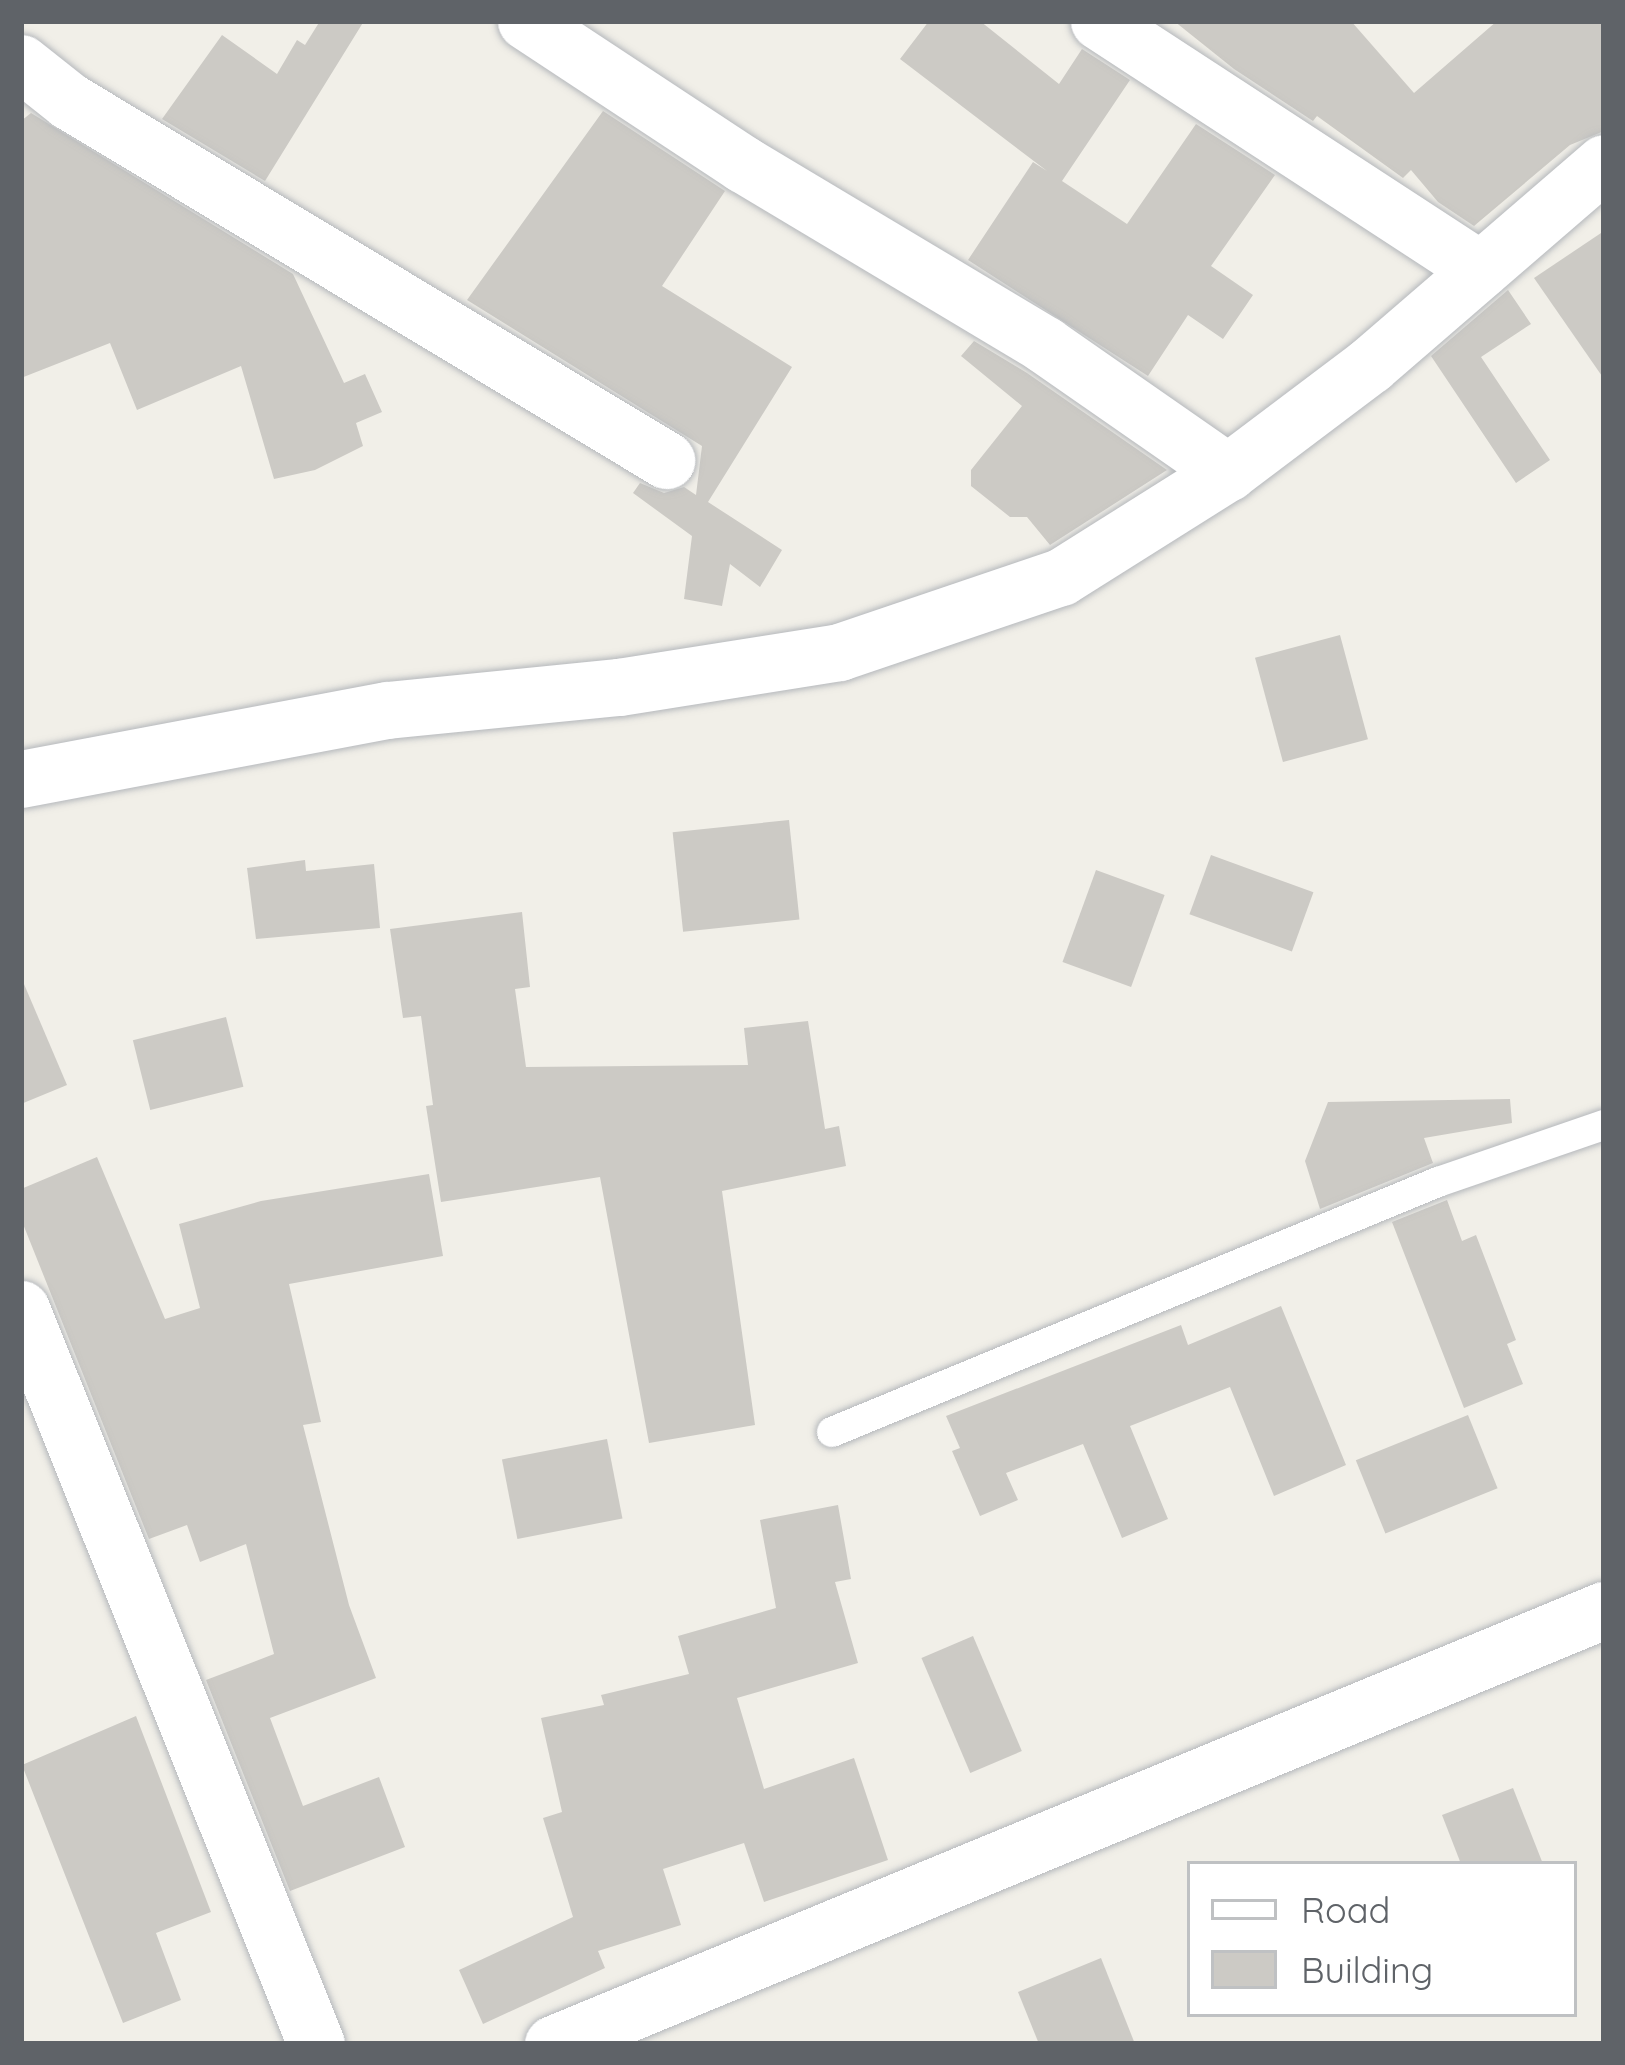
<!DOCTYPE html>
<html>
<head>
<meta charset="utf-8">
<style>
  body { margin:0 }
  #map { position:relative; width:1625px; height:2065px; overflow:hidden; background:#f1efe8; font-family:Quicksand,sans-serif }
  div>[style] { position:absolute }
  [style*='--x'] { left:calc(var(--x)*1px); top:calc(var(--y)*1px); width:calc(var(--w)*1px); rotate:calc(var(--a)*1deg) }
  .building>* { inset:0; background:#cccac5; transform-origin:0 0 }
  .roads { filter:drop-shadow(0 0 3px #b5b8bc) drop-shadow(0 0 3px #b5b8bc) }
  .lane>* { height:30px; margin:-15px; padding:0 15px; transform-origin:15px; border-radius:15px; background:#fff }
  .street>* { height:57px; margin:-28.5px; padding:0 28.5px; transform-origin:28.5px; border-radius:28.5px; background:#fff }
  span { translate:-50% -50%; white-space:nowrap; text-align:center; line-height:1.15; -webkit-text-stroke:10px #fff; paint-order:stroke }
  .frame { position:absolute; inset:0; border:24px solid #5f6368; pointer-events:none }
  .legend { position:absolute; left:1187px; top:1861px; width:390px; height:156px; box-sizing:border-box; background:#fff; border:3px solid #bfc1c3; margin:0; padding:15px 21px; list-style:none; font-size:36px; color:#5f6368 }
  .legend li { display:flex; align-items:center; gap:24px; height:60px }
  .legend b { width:60px; border:3px solid #bfc1c3 }
</style>
</head>
<body>
<div id="map">
  <div class="building">
    <div style="clip-path:polygon(320px 21px,364px 21px,265px 181px,162px 119px,222px 35px,277px 74px,297px 40px,305px 45px)"></div>
    <div style="clip-path:polygon(929px 21px,980px 21px,1059px 84px,1082px 49px,1130px 80px,1062px 181px,1127px 224px,1196px 124px,1275px 175px,1211px 266px,1253px 295px,1223px 339px,1188px 315px,1148px 376px,968px 260px,1033px 162px,1047px 171px,900px 59px)"></div>
    <div style="clip-path:polygon(1174px 21px,1351px 21px,1414px 93px,1497px 21px,1604px 21px,1604px 131px,1570px 145px,1474px 226px,1438px 202px,1411px 170px,1403px 178px,1317px 116px,1313px 121px,1234px 69px)"></div>
    <div style="clip-path:polygon(603px 111px,725px 191px,662px 286px,792px 367px,708px 502px,782px 550px,760px 587px,730px 564px,722px 606px,684px 599px,692px 536px,633px 493px,640px 483px,664px 493px,684px 487px,696px 495px,702px 446px,467px 300px)"></div>
    <div style="clip-path:polygon(31px 113px,293px 274px,344px 383px,365px 374px,382px 412px,356px 423px,363px 446px,315px 470px,274px 479px,241px 366px,137px 410px,110px 343px,21px 378px,21px 121px)"></div>
    <div style="clip-path:polygon(1604px 231px,1604px 379px,1534px 278px)"></div>
    <div style="clip-path:polygon(1508px 290px,1531px 324px,1481px 357px,1550px 460px,1516px 483px,1431px 356px)"></div>
    <div style="clip-path:polygon(974px 341px,1027px 373px,1167px 470px,1050px 545px,1027px 517px,1010px 517px,971px 486px,971px 470px,1022px 406px,961px 356px)"></div>
    <div style="left:1340px;top:635px;width:108px;height:88px;rotate:75deg"></div>
    <div style="left:789px;top:820px;width:100px;height:117px;rotate:84deg"></div>
    <div style="left:1211px;top:855px;width:109px;height:63px;rotate:20deg"></div>
    <div style="clip-path:polygon(305px 860px,306px 871px,374px 864px,380px 928px,256px 939px,247px 868px)"></div>
    <div style="left:1096px;top:870px;width:73px;height:98px;rotate:20deg"></div>
    <div style="clip-path:polygon(522px 912px,530px 987px,515px 989px,526px 1067px,748px 1065px,744px 1028px,808px 1021px,825px 1129px,839px 1126px,846px 1166px,722px 1191px,755px 1425px,649px 1443px,600px 1177px,441px 1202px,426px 1106px,433px 1105px,421px 1016px,403px 1018px,390px 929px)"></div>
    <div style="clip-path:polygon(21px 977px,67px 1085px,21px 1104px)"></div>
    <div style="left:226px;top:1017px;width:72px;height:96px;rotate:76deg"></div>
    <div style="clip-path:polygon(1510px 1099px,1512px 1123px,1424px 1138px,1433px 1163px,1320px 1209px,1305px 1161px,1328px 1102px)"></div>
    <div style="clip-path:polygon(97px 1157px,165px 1319px,200px 1308px,179px 1224px,261px 1201px,429px 1174px,443px 1256px,289px 1284px,321px 1422px,303px 1425px,349px 1605px,376px 1678px,270px 1718px,303px 1806px,379px 1777px,405px 1847px,290px 1891px,206px 1680px,274px 1654px,246px 1544px,200px 1562px,187px 1525px,149px 1539px,21px 1219px,21px 1189px)"></div>
    <div style="clip-path:polygon(1447px 1200px,1462px 1241px,1476px 1235px,1516px 1340px,1507px 1344px,1523px 1384px,1464px 1408px,1392px 1222px)"></div>
    <div style="clip-path:polygon(1281px 1306px,1346px 1465px,1274px 1496px,1230px 1387px,1130px 1426px,1168px 1519px,1122px 1538px,1083px 1444px,1006px 1473px,1018px 1500px,980px 1516px,952px 1451px,960px 1448px,946px 1416px,1181px 1325px,1188px 1345px)"></div>
    <div style="left:1468px;top:1415px;width:79px;height:121px;rotate:68deg"></div>
    <div style="left:607px;top:1439px;width:81px;height:107px;rotate:79deg"></div>
    <div style="clip-path:polygon(838px 1505px,851px 1579px,835px 1582px,858px 1663px,737px 1698px,764px 1789px,854px 1758px,888px 1860px,764px 1902px,744px 1843px,663px 1869px,681px 1925px,598px 1951px,605px 1968px,483px 2024px,459px 1970px,573px 1917px,543px 1818px,562px 1812px,541px 1718px,604px 1705px,601px 1695px,689px 1674px,678px 1636px,776px 1608px,760px 1520px)"></div>
    <div style="left:973px;top:1636px;width:125px;height:56px;rotate:67deg"></div>
    <div style="clip-path:polygon(136px 1716px,211px 1912px,156px 1933px,181px 2000px,123px 2023px,22px 1765px)"></div>
    <div style="clip-path:polygon(1513px 1788px,1543px 1864px,1461px 1864px,1442px 1815px)"></div>
    <div style="clip-path:polygon(1101px 1958px,1135px 2044px,1039px 2044px,1018px 1992px)"></div>
  </div>
  <div class="roads">
    <div class="lane">
      <div style="--x:832;--y:1432;--w:656;--a:-22.42"></div>
      <div style="--x:1438;--y:1182;--w:176;--a:-19"></div>
    </div>
    <div class="street">
      <div style="--x:526;--y:21;--w:260;--a:33.4"></div>
      <div style="--x:743;--y:164;--w:352;--a:30.9"></div>
      <div style="--x:1045;--y:345;--w:223;--a:34.8"></div>
      <div style="--x:1099;--y:21;--w:455;--a:33.1"></div>
      <div style="--x:21;--y:63;--w:61;--a:38.4"></div>
      <div style="--x:69;--y:101;--w:697;--a:31.02"></div>
      <div style="--x:21;--y:779;--w:372;--a:-10.7"></div>
      <div style="--x:387;--y:710;--w:233;--a:-5.7"></div>
      <div style="--x:619;--y:687;--w:223;--a:-9"></div>
      <div style="--x:839;--y:652;--w:234;--a:-18.7"></div>
      <div style="--x:1061;--y:577;--w:197;--a:-32.2"></div>
      <div style="--x:1228;--y:472;--w:178;--a:-37"></div>
      <div style="--x:1370;--y:365;--w:309;--a:-40.8"></div>
      <div style="--x:21;--y:1309;--w:792;--a:68.13"></div>
      <div style="--x:553;--y:2044;--w:1137;--a:-22.44"></div>
    </div>
  </div>
  <div class="frame"></div>
  <ul class="legend">
  <li><b style="height:15px;background:#fff"></b>Road</li>
  <li><b style="height:33px;background:#cccac5"></b>Building</li>
  </ul>
</div>
</body>
</html>
